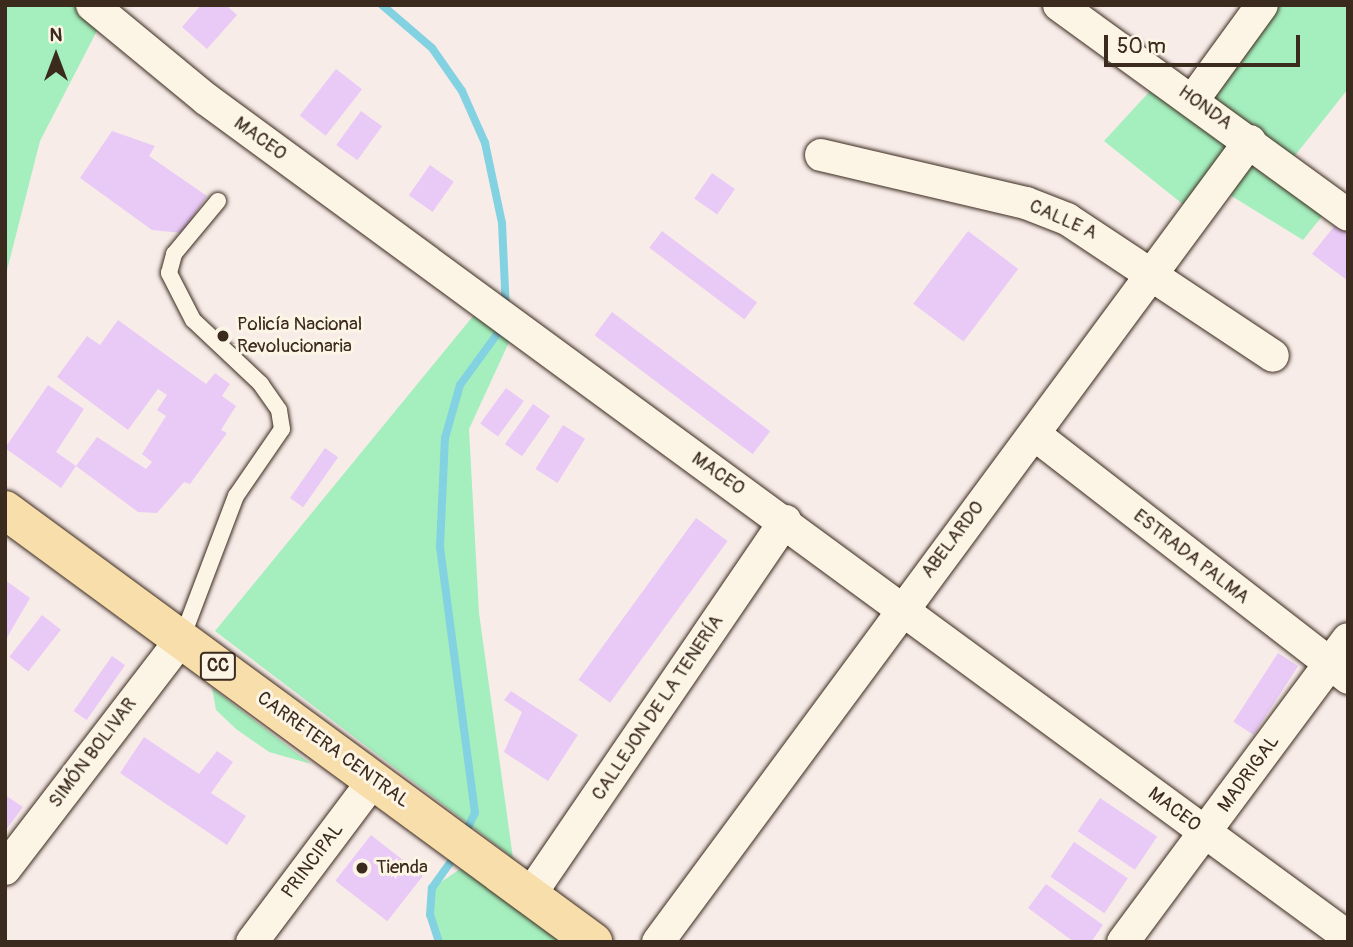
<!DOCTYPE html>
<html>
<head>
<meta charset="utf-8">
<style>
  body { margin:0 }
  #map { position:relative; width:1353px; height:947px; overflow:hidden; background:#f8ece9; font-family:Pangolin,sans-serif }
  div>[style] { position:absolute }
  [style*='--x'] { left:calc(var(--x)*1px); top:calc(var(--y)*1px); width:calc(var(--w)*1px); rotate:calc(var(--a)*1deg) }
  .green>* { inset:0; background:#a5efbe }
  .stream>* { height:8px; margin:-4px; padding:0 4px; transform-origin:4px; border-radius:4px; background:#83d2e1 }
  .building>* { inset:0; background:#e9caf7; transform-origin:0 0 }
  .roads { filter:drop-shadow(0 0 2px #3b2a1e) drop-shadow(0 0 2px #3b2a1e) }
  .lane>* { height:16px; margin:-8px; padding:0 8px; transform-origin:8px; border-radius:8px; background:#fcf5e5 }
  .street>* { height:32px; margin:-16px; padding:0 16px; transform-origin:16px; border-radius:16px; background:#fcf5e5 }
  .highway>* { height:38px; margin:-19px; padding:0 19px; transform-origin:19px; border-radius:19px; background:#f8deab }
  .dots>* { width:19px; height:19px; translate:-50% -50%; box-sizing:border-box; border:4px solid #fcf5e5; border-radius:50% }
  span { translate:-50% -50%; white-space:nowrap; text-align:center; line-height:1.15; -webkit-text-stroke:6px #fcf5e5; paint-order:stroke }
  .shield-label span { padding:2px 5px; background:#fcf5e5; border:2px solid; border-radius:5px; -webkit-text-stroke-width:0 }
  .shield-label { font-size:18px; color:#3b2a1e; font-weight:700 }
  .street-label { font-size:19px; color:#3b2a1e }
  .poi-label { font-size:19px; color:#3b2a1e }
  .left { translate:0 -50%; text-align:left }
  .frame { position:absolute; inset:0; border:7px solid #3b2a1e; pointer-events:none }
  .north { position:absolute; left:21px; top:21px; width:70px; height:70px; -webkit-text-stroke:5px #fcf5e5; paint-order:stroke; rotate:0deg; font-size:19px; font-weight:700; line-height:28px; text-align:center; color:#3b2a1e }
  .north::after { content:''; display:block; margin:auto; width:24px; height:32px; background:#3b2a1e; clip-path:polygon(50% 0,100% 100%,50% 72%,0 100%) }
  .scale { position:absolute; left:1104px; top:35px; width:196px; height:32px; box-sizing:border-box; border:4px solid #3b2a1e; border-top:0; padding-left:9px; font-size:21px; line-height:24px; white-space:nowrap; color:#3b2a1e; -webkit-text-stroke:5px #fcf5e5; paint-order:stroke }
</style>
</head>
<body>
<div id="map">
  <div class="green">
    <div style="clip-path:polygon(5px 5px,98px 5px,100px 25px,40px 141px,5px 278px)"></div>
    <div style="clip-path:polygon(1262px 5px,1348px 5px,1348px 89px,1289px 163px,1335px 200px,1303px 240px,1230px 195px,1195px 214px,1104px 141px,1162px 78px,1193px 100px)"></div>
    <div style="clip-path:polygon(478px 310px,510px 340px,469px 429px,479px 613px,513px 858px,530px 895px,594px 942px,439px 942px,430px 915px,432px 888px,478px 857px,512px 857px,215px 631px)"></div>
    <div style="clip-path:polygon(212px 688px,311px 764px,269px 752px,236px 729px,216px 710px)"></div>
  </div>
  <div class="stream">
    <div style="--x:382;--y:5;--w:66;--a:40.7"></div>
    <div style="--x:432;--y:48;--w:52;--a:55.1"></div>
    <div style="--x:462;--y:91;--w:57;--a:66.1"></div>
    <div style="--x:485;--y:143;--w:82;--a:78"></div>
    <div style="--x:502;--y:223;--w:87;--a:87.4"></div>
    <div style="--x:465;--y:834;--w:23;--a:-65"></div>
    <div style="--x:475;--y:813;--w:268;--a:-97.5"></div>
    <div style="--x:440;--y:547;--w:109;--a:-87.4"></div>
    <div style="--x:445;--y:438;--w:55;--a:-74.2"></div>
    <div style="--x:460;--y:385;--w:73;--a:-53.9"></div>
    <div style="--x:439;--y:942;--w:28;--a:-108"></div>
    <div style="--x:430;--y:915;--w:27;--a:-86"></div>
    <div style="--x:432;--y:888;--w:43;--a:-54.5"></div>
  </div>
  <div class="building">
    <div style="clip-path:polygon(201px 5px,226px 5px,237px 15px,207px 49px,182px 27px)"></div>
    <div style="left:336px;top:69px;width:33px;height:59px;rotate:38deg"></div>
    <div style="left:361px;top:111px;width:26px;height:42px;rotate:36deg"></div>
    <div style="clip-path:polygon(112px 131px,155px 146px,149px 156px,207px 196px,182px 233px,152px 230px,80px 178px)"></div>
    <div style="left:430px;top:165px;width:29px;height:37px;rotate:35deg"></div>
    <div style="left:712px;top:173px;width:28px;height:31px;rotate:35deg"></div>
    <div style="clip-path:polygon(1336px 224px,1348px 233px,1348px 281px,1312px 254px)"></div>
    <div style="left:662px;top:231px;width:119px;height:21px;rotate:37deg"></div>
    <div style="left:968px;top:231px;width:63px;height:91px;rotate:37deg"></div>
    <div style="left:612px;top:312px;width:198px;height:29px;rotate:37deg"></div>
    <div style="clip-path:polygon(118px 320px,206px 384px,215px 373px,230px 384px,222px 396px,236px 406px,221px 430px,227px 433px,190px 484px,184px 482px,157px 513px,138px 512px,76px 466px,97px 437px,146px 469px,152px 462px,142px 454px,166px 416px,157px 410px,167px 395px,158px 389px,128px 430px,57px 377px,87px 336px,100px 345px)"></div>
    <div style="clip-path:polygon(48px 385px,84px 409px,56px 452px,76px 466px,61px 488px,5px 448px)"></div>
    <div style="left:506px;top:388px;width:22px;height:44px;rotate:36deg"></div>
    <div style="left:533px;top:404px;width:21px;height:49px;rotate:35deg"></div>
    <div style="left:563px;top:425px;width:26px;height:52px;rotate:32deg"></div>
    <div style="left:325px;top:448px;width:16px;height:61px;rotate:35deg"></div>
    <div style="left:696px;top:518px;width:39px;height:200px;rotate:36deg"></div>
    <div style="clip-path:polygon(5px 580px,30px 598px,5px 641px)"></div>
    <div style="left:42px;top:615px;width:24px;height:53px;rotate:38deg"></div>
    <div style="left:1278px;top:653px;width:24px;height:82px;rotate:33deg"></div>
    <div style="left:112px;top:656px;width:16px;height:67px;rotate:35deg"></div>
    <div style="clip-path:polygon(511px 691px,578px 735px,548px 781px,504px 752px,522px 712px,504px 700px)"></div>
    <div style="clip-path:polygon(144px 737px,199px 774px,217px 751px,233px 762px,211px 793px,246px 816px,227px 845px,120px 773px)"></div>
    <div style="clip-path:polygon(5px 795px,23px 807px,5px 831px)"></div>
    <div style="left:1100px;top:798px;width:69px;height:40px;rotate:34deg"></div>
    <div style="left:371px;top:835px;width:66px;height:58px;rotate:38deg"></div>
    <div style="left:1074px;top:842px;width:65px;height:42px;rotate:34deg"></div>
    <div style="clip-path:polygon(1046px 884px,1103px 925px,1091px 942px,1074px 942px,1028px 908px)"></div>
  </div>
  <div class="roads">
    <div class="lane">
      <div style="--x:182;--y:638;--w:152;--a:-69.2"></div>
      <div style="--x:236;--y:496;--w:81;--a:-55.5"></div>
      <div style="--x:282;--y:429;--w:19;--a:-99"></div>
      <div style="--x:279;--y:410;--w:32;--a:-125"></div>
      <div style="--x:261;--y:384;--w:93;--a:-136.7"></div>
      <div style="--x:193;--y:320;--w:53;--a:-117.1"></div>
      <div style="--x:169;--y:273;--w:20;--a:-75"></div>
      <div style="--x:174;--y:254;--w:69;--a:-50.3"></div>
    </div>
    <div class="street">
      <div style="--x:92;--y:5;--w:148;--a:39.5"></div>
      <div style="--x:206;--y:99;--w:1416;--a:36.27"></div>
      <div style="--x:1059;--y:5;--w:357;--a:36"></div>
      <div style="--x:1193;--y:100;--w:117;--a:-54"></div>
      <div style="--x:821;--y:155;--w:211;--a:13.2"></div>
      <div style="--x:1026;--y:203;--w:44;--a:21.3"></div>
      <div style="--x:1067;--y:219;--w:247;--a:33.6"></div>
      <div style="--x:1034;--y:434;--w:398;--a:37.8"></div>
      <div style="--x:5;--y:869;--w:291;--a:-52.5"></div>
      <div style="--x:530;--y:895;--w:453;--a:-55.7"></div>
      <div style="--x:252;--y:942;--w:201;--a:-53.1"></div>
      <div style="--x:658;--y:942;--w:996;--a:-53.53"></div>
      <div style="--x:1123;--y:942;--w:377;--a:-53.4"></div>
    </div>
    <div class="highway">
      <div style="--x:5;--y:510;--w:730;--a:36.3"></div>
    </div>
  </div>
  <div class="dots">
    <div style="left:223px;top:336px;background:#3b2a1e"></div>
    <div style="left:362px;top:868px;background:#3b2a1e"></div>
  </div>
  <div class="shield-label">
    <span style="left:218px;top:666px">CC</span>
  </div>
  <div class="street-label">
    <span style="left:1205px;top:108px;rotate:36deg">HONDA</span>
    <span style="left:260px;top:139px;rotate:36deg">MACEO</span>
    <span style="left:1063px;top:220px;rotate:24deg">CALLE A</span>
    <span style="left:718px;top:474px;rotate:35deg">MACEO</span>
    <span style="left:953px;top:540px;rotate:-53deg">ABELARDO</span>
    <span style="left:1191px;top:557px;rotate:38deg">ESTRADA PALMA</span>
    <span style="left:658px;top:708px;rotate:-56deg">CALLEJON DE LA TENERÍA</span>
    <span style="left:333px;top:750px;rotate:36deg">CARRETERA CENTRAL</span>
    <span style="left:93px;top:753px;rotate:-53deg">SIMÓN BOLIVAR</span>
    <span style="left:1249px;top:774px;rotate:-54deg">MADRIGAL</span>
    <span style="left:1174px;top:810px;rotate:37deg">MACEO</span>
    <span style="left:313px;top:861px;rotate:-53deg">PRINCIPAL</span>
  </div>
  <div class="poi-label">
    <span class="left" style="left:237px;top:336px">Policía Nacional<br>Revolucionaria</span>
    <span class="left" style="left:376px;top:868px">Tienda</span>
  </div>
  <div class="frame"></div>
  <div class="north">N</div>
  <div class="scale">50 m</div>
</div>
</body>
</html>
